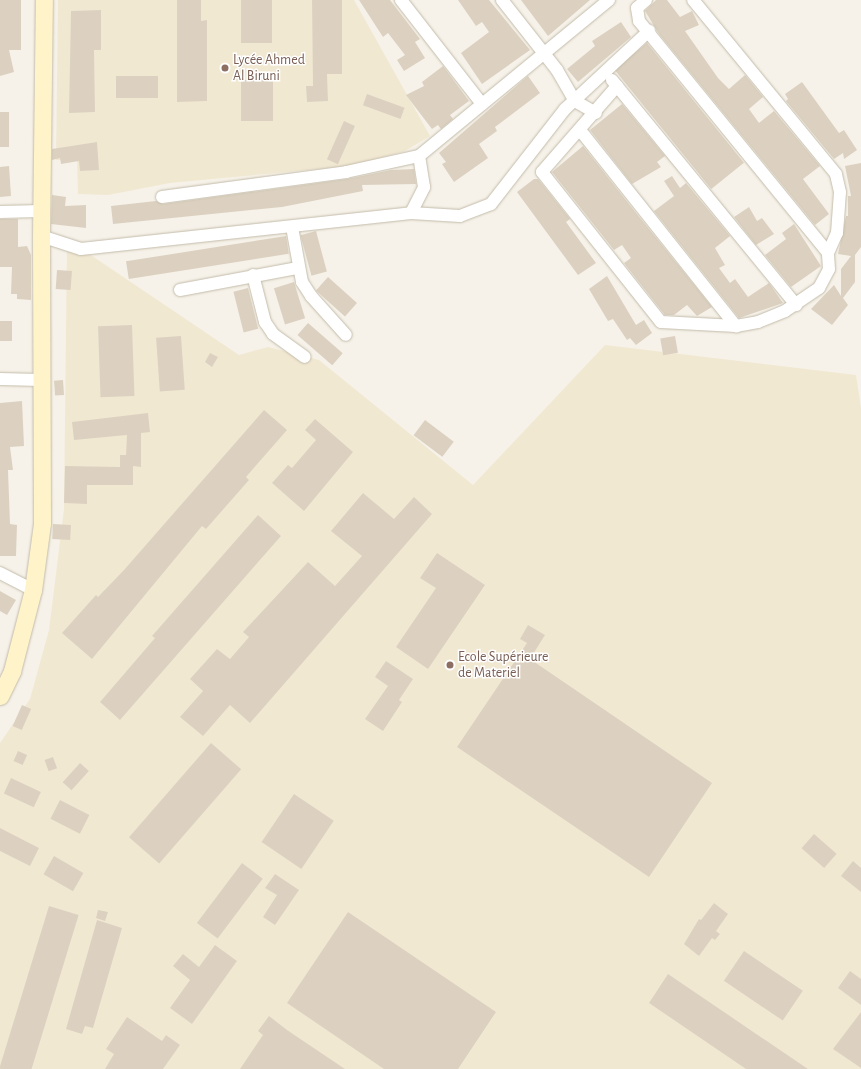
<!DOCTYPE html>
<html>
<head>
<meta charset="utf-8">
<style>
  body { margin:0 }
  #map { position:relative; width:861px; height:1069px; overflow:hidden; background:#f6f2e9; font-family:"Alegreya Sans",sans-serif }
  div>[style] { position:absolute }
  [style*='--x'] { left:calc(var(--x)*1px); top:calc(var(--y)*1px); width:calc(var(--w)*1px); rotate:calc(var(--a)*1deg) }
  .education>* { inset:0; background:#f1e8d2 }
  .building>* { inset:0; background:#dcd1c0; transform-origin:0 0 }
  .roads { filter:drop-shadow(0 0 1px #c3bbaa) drop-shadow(0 0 1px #c3bbaa) }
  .minor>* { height:12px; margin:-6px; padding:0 6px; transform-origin:6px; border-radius:6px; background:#fff }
  .secondary>* { height:17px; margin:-8.5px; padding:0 8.5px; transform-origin:8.5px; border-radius:8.5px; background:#fff3ca }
  .dots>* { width:11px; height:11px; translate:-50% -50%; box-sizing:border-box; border:2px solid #fff; border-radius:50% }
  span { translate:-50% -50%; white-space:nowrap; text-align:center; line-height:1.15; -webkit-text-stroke:3px #fff; paint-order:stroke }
  .education-label { font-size:14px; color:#785e54 }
  .left { translate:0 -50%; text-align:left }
</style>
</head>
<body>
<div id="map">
  <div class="education">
    <div style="clip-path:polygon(58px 0,354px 0,430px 136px,405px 151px,351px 166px,170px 183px,108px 195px,78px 194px,77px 160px,56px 160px)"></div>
    <div style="clip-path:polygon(67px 239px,239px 355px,268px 347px,319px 360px,473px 485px,605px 345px,856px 375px,861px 408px,861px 1069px,0 1069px,0 743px,30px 699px,49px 630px,64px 509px)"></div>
  </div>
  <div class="building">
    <div style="clip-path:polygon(0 0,21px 0,21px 50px,9px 50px,14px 72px,0 76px)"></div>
    <div style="clip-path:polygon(177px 0,201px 0,201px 21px,207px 20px,207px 101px,177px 102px)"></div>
    <div style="left:241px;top:0;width:31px;height:43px"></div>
    <div style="clip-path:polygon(312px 0,342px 0,342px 74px,327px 74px,328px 101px,307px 102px,306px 86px,313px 86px)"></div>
    <div style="clip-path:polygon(359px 0,390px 0,420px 39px,415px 42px,425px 58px,404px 71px,397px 60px,405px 55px,388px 33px,383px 37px)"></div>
    <div style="clip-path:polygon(458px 0,489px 0,530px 50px,482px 84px,461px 53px,489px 32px,482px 22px,476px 26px)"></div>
    <div style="clip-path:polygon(521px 0,590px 0,548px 36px)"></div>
    <div style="clip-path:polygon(656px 0,667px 0,680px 17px,692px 11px,699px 25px,685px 31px,718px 78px,729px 89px,745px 75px,763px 97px,749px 109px,759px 123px,774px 111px,820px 166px,803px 179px,829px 214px,815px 225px,659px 34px,645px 11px)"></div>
    <div style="clip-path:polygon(101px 10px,101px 50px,94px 50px,95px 112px,69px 113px,71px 11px)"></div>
    <div style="clip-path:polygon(621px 22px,631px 37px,578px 82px,567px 69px,595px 46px,592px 41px)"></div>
    <div style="left:647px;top:43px;width:154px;height:42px;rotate:51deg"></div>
    <div style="clip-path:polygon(443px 66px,469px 101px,450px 115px,453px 119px,441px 129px,438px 125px,432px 129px,406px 95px,424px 86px,422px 82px)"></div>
    <div style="left:116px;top:76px;width:42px;height:22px"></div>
    <div style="clip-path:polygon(528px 76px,540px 93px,495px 127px,497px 131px,479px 144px,488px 158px,454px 182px,442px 164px,446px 162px,439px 153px)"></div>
    <div style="left:273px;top:80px;width:41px;height:32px;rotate:90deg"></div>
    <div style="clip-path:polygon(802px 82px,839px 133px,844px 130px,857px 150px,844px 159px,843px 153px,834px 159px,786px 101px,788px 99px,785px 94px)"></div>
    <div style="left:367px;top:94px;width:40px;height:12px;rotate:20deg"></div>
    <div style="clip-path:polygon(622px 104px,665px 156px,657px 162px,661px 167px,632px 184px,590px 130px)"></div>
    <div style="left:0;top:112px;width:9px;height:35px"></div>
    <div style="left:344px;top:121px;width:12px;height:42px;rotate:24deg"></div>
    <div style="clip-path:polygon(97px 142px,99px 170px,80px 171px,79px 161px,61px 164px,60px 158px,52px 160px,52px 149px)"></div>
    <div style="clip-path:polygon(583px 146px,636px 213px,712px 307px,697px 316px,687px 305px,674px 315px,665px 315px,624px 263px,631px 258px,622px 245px,614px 250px,552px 172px)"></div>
    <div style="clip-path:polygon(861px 163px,861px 247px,855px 255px,855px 282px,843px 298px,848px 305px,832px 325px,811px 309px,834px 285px,841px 296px,841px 269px,851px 256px,838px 254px,846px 216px,848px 216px,848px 196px,851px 196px,845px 166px)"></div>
    <div style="clip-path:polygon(9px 166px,11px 196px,0 197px,0 167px)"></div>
    <div style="clip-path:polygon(414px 169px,416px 184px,362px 185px,363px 191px,282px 207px,113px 224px,111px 206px,156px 201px,163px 204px,347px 179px,391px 170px)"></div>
    <div style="clip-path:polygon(672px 176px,680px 188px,686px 183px,730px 236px,715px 248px,725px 265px,719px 268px,730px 283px,735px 279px,748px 297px,769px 283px,783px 303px,739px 318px,654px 211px,674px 196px,664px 181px)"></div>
    <div style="clip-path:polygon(534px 179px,538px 179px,570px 219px,566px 222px,596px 263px,578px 275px,517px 192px)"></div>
    <div style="clip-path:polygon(52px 195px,66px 197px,65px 206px,86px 205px,86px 228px,51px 224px)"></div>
    <div style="clip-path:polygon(749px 207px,757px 221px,762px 218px,774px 234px,756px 245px,734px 217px)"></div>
    <div style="clip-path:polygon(0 219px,18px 219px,18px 247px,27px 246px,31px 255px,31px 300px,17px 299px,17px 294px,11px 294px,12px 267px,0 267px)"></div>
    <div style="clip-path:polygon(794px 224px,821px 266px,791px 287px,765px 255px,786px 239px,782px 233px)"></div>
    <div style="left:316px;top:231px;width:42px;height:16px;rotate:75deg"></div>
    <div style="left:286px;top:236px;width:18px;height:162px;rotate:81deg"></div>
    <div style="left:57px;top:270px;width:15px;height:19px;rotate:4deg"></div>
    <div style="clip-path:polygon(607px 276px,636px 325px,644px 320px,652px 333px,636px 345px,630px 338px,627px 340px,613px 319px,608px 321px,589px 289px)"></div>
    <div style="left:328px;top:277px;width:39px;height:18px;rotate:42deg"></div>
    <div style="left:294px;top:282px;width:38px;height:21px;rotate:73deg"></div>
    <div style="left:248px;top:288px;width:42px;height:15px;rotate:76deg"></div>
    <div style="left:0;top:321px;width:12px;height:20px"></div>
    <div style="left:308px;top:323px;width:46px;height:16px;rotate:41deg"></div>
    <div style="left:132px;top:325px;width:71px;height:34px;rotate:88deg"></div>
    <div style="left:181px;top:336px;width:54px;height:25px;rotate:86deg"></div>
    <div style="left:675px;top:336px;width:17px;height:15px;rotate:80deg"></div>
    <div style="clip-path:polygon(210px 353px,218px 357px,212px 367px,205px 362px)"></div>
    <div style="left:63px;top:380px;width:15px;height:9px;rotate:86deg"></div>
    <div style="clip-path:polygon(22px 401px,24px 446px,10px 447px,13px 470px,8px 470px,10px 524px,17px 525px,16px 556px,0 556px,0 403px)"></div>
    <div style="clip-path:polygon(264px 410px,287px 430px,246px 477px,249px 480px,206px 529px,202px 526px,92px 659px,62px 633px,96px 595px,98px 597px,124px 570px)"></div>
    <div style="clip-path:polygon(148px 413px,150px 432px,141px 433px,141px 467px,133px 466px,133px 485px,87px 485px,87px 504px,64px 503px,65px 466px,120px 467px,120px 455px,126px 455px,127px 435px,74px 440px,72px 422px)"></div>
    <div style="clip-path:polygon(315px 419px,353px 452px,304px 511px,272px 483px,288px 465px,292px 468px,316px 440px,305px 430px)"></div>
    <div style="left:425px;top:420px;width:36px;height:19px;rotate:37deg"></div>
    <div style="clip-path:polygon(363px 493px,394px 519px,414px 497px,432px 514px,250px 723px,230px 705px,203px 736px,180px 717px,203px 691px,190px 679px,217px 649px,230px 659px,249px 637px,243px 632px,308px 562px,335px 586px,362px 556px,331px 531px)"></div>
    <div style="clip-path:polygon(258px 515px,281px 536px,120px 720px,100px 702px,155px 638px,152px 636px)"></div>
    <div style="left:53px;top:524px;width:18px;height:15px;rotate:3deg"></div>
    <div style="clip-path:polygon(437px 553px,485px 585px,428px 669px,396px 647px,436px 588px,420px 578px)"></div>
    <div style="clip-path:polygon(0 591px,16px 600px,7px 615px,0 611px)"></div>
    <div style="clip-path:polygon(528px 625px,545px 635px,530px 659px,712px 783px,649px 877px,457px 747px,527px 643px,520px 639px)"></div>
    <div style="clip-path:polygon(386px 661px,413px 679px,399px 700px,402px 702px,383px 731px,365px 719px,388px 686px,375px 677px)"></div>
    <div style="left:22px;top:705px;width:10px;height:23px;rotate:24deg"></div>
    <div style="left:211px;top:743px;width:40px;height:125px;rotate:41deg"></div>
    <div style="left:18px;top:751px;width:10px;height:11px;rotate:24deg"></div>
    <div style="left:53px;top:757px;width:12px;height:9px;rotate:70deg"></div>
    <div style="left:80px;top:763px;width:12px;height:26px;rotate:42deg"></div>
    <div style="left:11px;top:778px;width:33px;height:17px;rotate:25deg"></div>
    <div style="left:294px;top:794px;width:48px;height:58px;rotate:34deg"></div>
    <div style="left:60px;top:800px;width:33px;height:21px;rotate:27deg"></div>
    <div style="clip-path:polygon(0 828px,39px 848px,30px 866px,0 851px)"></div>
    <div style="left:814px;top:834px;width:30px;height:19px;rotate:41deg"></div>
    <div style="left:54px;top:856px;width:34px;height:21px;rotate:30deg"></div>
    <div style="clip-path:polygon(853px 861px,861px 868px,861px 892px,841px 876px)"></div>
    <div style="left:242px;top:863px;width:26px;height:75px;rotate:37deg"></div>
    <div style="clip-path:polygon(275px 874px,299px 890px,275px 925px,263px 917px,277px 895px,265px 888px)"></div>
    <div style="clip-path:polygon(714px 903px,728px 914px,716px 931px,720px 934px,715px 940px,712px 938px,699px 956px,684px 944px,699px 919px,701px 920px)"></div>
    <div style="left:49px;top:906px;width:31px;height:170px;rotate:17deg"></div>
    <div style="clip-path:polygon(98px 910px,108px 912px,105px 921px,96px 918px)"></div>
    <div style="clip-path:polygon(348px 912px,496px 1012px,458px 1069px,384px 1069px,287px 1003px)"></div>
    <div style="clip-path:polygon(97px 920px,122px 928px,93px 1028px,85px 1026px,82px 1034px,66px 1029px)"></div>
    <div style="clip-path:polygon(215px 945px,237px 961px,192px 1024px,170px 1008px,190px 980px,173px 966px,183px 954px,199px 967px)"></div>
    <div style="left:744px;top:951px;width:71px;height:36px;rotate:34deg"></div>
    <div style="clip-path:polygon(850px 971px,861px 979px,861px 1005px,838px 988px)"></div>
    <div style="clip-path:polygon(668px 974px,808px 1069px,746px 1069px,649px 1003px)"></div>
    <div style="clip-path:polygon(861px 1012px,861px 1068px,833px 1049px)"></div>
    <div style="clip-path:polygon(269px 1016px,287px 1030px,345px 1069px,240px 1069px,263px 1035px,258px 1031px)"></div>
    <div style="clip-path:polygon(127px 1017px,162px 1041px,166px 1035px,180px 1045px,163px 1069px,105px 1069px,114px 1054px,106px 1049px)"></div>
  </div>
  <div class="roads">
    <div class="minor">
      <div style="--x:401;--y:0;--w:132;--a:52.1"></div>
      <div style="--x:502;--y:0;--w:89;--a:51.8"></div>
      <div style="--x:557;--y:70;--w:36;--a:60"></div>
      <div style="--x:575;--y:101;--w:24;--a:30"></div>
      <div style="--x:646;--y:0;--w:12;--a:138"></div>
      <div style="--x:637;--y:8;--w:13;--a:81"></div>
      <div style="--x:639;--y:21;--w:299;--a:50.8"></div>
      <div style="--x:612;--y:80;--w:291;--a:50.7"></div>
      <div style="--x:617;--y:86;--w:114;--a:131.1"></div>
      <div style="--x:542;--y:172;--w:191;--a:51.6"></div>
      <div style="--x:661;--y:322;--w:75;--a:3.1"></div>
      <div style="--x:736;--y:326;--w:22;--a:-10"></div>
      <div style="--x:758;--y:322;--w:29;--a:-22"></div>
      <div style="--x:785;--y:311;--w:41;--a:-34.1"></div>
      <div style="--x:819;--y:288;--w:21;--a:-62"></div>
      <div style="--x:829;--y:269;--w:16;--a:-94"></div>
      <div style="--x:828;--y:253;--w:22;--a:-66"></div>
      <div style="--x:837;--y:233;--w:41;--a:-85.8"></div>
      <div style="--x:840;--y:192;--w:18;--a:-103"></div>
      <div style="--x:836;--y:174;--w:225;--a:-129.4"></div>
      <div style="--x:580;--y:130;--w:251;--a:51.5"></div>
      <div style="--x:162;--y:197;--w:186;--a:-7.7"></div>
      <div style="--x:346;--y:172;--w:75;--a:-12.4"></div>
      <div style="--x:419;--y:156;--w:246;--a:-39.4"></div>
      <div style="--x:0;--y:212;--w:41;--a:-1.4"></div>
      <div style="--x:411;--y:213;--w:49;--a:3.5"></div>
      <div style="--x:460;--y:216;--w:33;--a:-21"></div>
      <div style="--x:491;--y:204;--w:120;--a:-52.1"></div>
      <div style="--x:565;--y:109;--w:115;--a:-42.9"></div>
      <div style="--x:292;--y:227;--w:56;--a:79.7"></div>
      <div style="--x:302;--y:282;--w:17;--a:57"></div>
      <div style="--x:311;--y:296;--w:52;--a:48.1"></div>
      <div style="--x:41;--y:236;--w:42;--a:18"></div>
      <div style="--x:81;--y:249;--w:332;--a:-6.2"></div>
      <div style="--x:411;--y:213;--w:29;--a:-63"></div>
      <div style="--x:424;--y:187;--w:31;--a:-99"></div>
      <div style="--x:253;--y:275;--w:49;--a:75.7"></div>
      <div style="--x:265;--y:322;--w:14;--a:56"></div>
      <div style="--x:273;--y:334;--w:39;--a:36"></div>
      <div style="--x:180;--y:290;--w:120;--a:-10.6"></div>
      <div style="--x:0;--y:379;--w:40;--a:1.4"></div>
      <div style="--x:0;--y:573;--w:37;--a:27"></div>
    </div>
    <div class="secondary">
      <div style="--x:0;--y:696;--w:28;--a:-64"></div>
      <div style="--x:12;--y:671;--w:84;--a:-75.5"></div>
      <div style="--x:33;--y:590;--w:68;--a:-82.3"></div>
      <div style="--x:42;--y:523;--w:287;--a:-90.2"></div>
      <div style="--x:41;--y:236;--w:236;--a:-89.3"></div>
    </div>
  </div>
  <div class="dots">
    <div style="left:225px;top:68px;background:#8d6e63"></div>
    <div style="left:450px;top:665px;background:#8d6e63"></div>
  </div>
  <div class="education-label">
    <span class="left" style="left:233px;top:68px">Lycée Ahmed<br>Al Biruni</span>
    <span class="left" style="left:458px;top:665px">Ecole Supérieure<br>de Materiel</span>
  </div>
</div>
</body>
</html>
